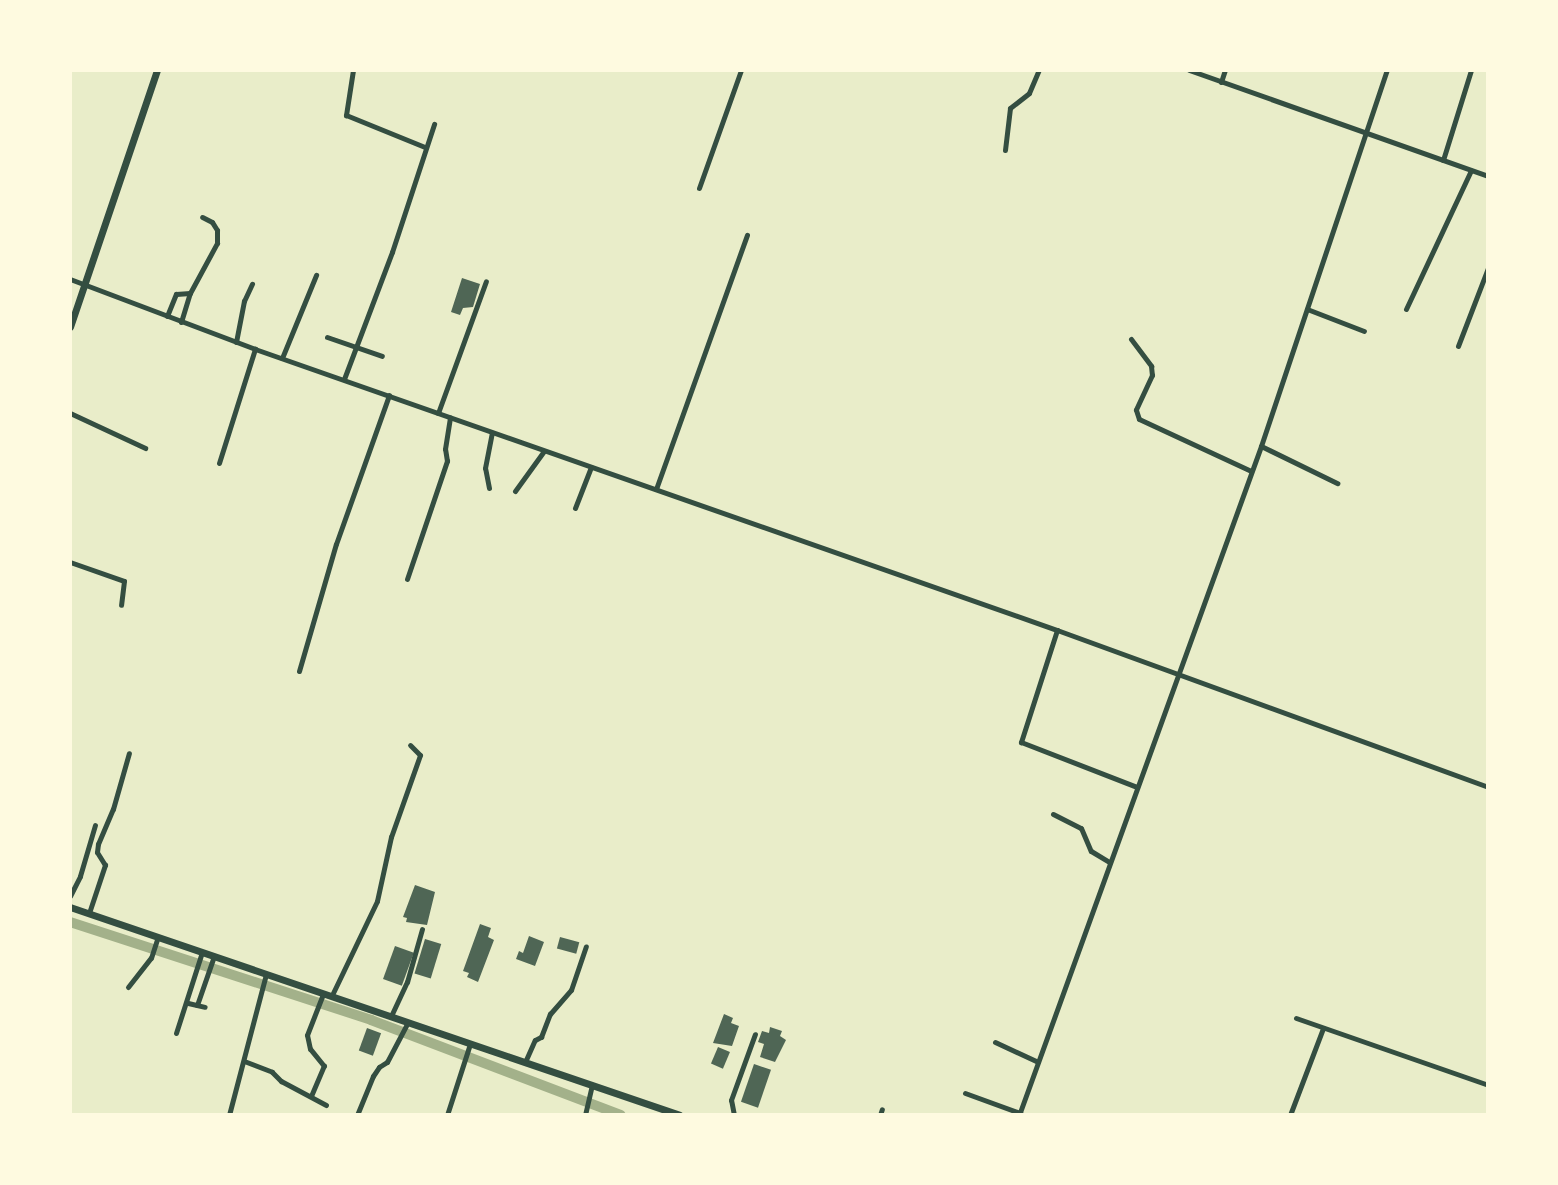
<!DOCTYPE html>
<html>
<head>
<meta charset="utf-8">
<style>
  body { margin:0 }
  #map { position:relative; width:1558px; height:1185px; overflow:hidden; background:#e9edc9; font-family:"Noto Sans",sans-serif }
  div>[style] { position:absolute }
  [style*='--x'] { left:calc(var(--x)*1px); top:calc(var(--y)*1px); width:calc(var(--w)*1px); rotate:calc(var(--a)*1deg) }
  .canal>* { height:10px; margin:-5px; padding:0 5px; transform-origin:5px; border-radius:5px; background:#a3b18a }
  .building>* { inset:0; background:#4f6655; transform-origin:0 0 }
  .minor>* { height:5px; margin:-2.5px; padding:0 2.5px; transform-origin:2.5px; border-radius:2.5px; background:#344e41 }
  .tertiary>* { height:7px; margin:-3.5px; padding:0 3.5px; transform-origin:3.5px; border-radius:3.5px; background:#344e41 }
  span { translate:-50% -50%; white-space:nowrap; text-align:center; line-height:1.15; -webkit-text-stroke:6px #fefae0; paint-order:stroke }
  .frame { position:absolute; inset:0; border:72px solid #fefae0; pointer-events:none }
</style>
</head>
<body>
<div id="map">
  <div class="canal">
    <div style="--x:70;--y:922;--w:317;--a:18"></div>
    <div style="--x:371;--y:1020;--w:267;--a:20.8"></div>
  </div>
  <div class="building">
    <div style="clip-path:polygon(462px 278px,480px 284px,473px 307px,463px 308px,460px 315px,451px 312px)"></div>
    <div style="clip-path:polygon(415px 885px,435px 892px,427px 925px,406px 922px,407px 918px,403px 917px)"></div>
    <div style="clip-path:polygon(480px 924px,491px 928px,488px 937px,494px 940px,478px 982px,467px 977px,469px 973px,463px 971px)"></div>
    <div style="clip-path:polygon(529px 936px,544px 942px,535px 966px,516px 959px,519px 951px,523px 953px)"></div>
    <div style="left:560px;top:937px;width:20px;height:12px;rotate:15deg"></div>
    <div style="left:425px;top:939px;width:17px;height:36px;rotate:17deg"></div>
    <div style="left:395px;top:946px;width:20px;height:35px;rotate:20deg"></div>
    <div style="clip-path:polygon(724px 1014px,733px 1018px,731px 1023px,739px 1026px,732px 1046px,713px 1043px)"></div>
    <div style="clip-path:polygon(770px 1027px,782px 1031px,780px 1036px,786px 1040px,775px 1062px,760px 1057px,764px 1044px,758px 1042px,762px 1031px,769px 1033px)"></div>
    <div style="left:367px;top:1028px;width:15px;height:24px;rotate:20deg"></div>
    <div style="left:718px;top:1047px;width:13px;height:18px;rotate:23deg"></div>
    <div style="left:754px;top:1064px;width:18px;height:40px;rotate:19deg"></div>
  </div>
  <div class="minor">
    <div style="--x:353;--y:70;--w:46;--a:98.8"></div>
    <div style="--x:346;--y:115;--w:85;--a:22.1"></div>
    <div style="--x:1189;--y:70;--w:317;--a:19.5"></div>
    <div style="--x:1221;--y:82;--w:13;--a:-72"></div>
    <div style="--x:1005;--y:150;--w:42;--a:-83.2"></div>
    <div style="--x:1010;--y:108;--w:24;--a:-38"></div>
    <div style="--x:1029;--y:93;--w:25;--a:-67"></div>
    <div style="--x:1443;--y:160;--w:94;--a:-72.7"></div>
    <div style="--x:699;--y:188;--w:125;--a:-70.4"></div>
    <div style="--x:70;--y:279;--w:198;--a:20.7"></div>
    <div style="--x:255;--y:349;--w:850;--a:19.31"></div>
    <div style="--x:1057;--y:630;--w:459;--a:20"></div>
    <div style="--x:1307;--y:309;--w:61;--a:21.1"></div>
    <div style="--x:1406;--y:309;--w:153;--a:-64.9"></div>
    <div style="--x:167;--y:316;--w:24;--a:-68"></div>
    <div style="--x:176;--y:294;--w:14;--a:-4"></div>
    <div style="--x:181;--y:322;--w:30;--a:-73"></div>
    <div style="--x:190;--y:293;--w:57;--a:-61.6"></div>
    <div style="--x:217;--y:243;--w:13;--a:-90"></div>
    <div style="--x:217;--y:230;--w:9;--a:-122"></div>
    <div style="--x:212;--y:222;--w:11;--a:-153"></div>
    <div style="--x:327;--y:337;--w:58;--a:19.1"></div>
    <div style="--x:1131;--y:339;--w:34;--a:53"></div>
    <div style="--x:1151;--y:366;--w:9;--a:84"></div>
    <div style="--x:1152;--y:375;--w:38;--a:115"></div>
    <div style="--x:1136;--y:410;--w:9;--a:72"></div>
    <div style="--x:1139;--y:419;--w:123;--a:24.9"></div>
    <div style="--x:236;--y:342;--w:42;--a:-79"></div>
    <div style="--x:244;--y:301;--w:19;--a:-65"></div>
    <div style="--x:1458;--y:346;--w:84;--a:-69"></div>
    <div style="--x:282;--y:358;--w:90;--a:-67.7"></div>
    <div style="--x:344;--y:379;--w:136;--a:-69.3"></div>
    <div style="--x:392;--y:252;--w:135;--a:-71.8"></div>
    <div style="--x:70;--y:413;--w:83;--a:25"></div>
    <div style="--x:438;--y:413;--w:140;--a:-70"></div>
    <div style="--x:1261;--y:446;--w:85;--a:26"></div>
    <div style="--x:219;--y:463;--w:120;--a:-72.5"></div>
    <div style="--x:489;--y:488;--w:20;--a:-101"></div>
    <div style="--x:485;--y:468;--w:36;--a:-79"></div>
    <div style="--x:656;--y:489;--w:270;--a:-70.3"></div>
    <div style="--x:515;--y:491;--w:49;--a:-54.1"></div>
    <div style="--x:575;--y:508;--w:44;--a:-68.7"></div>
    <div style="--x:70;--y:562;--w:57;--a:19.4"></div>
    <div style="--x:124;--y:581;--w:24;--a:97"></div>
    <div style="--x:407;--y:579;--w:125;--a:-71.3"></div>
    <div style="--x:447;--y:461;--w:12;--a:-99"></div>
    <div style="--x:445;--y:449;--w:32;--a:-81"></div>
    <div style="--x:1057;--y:630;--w:118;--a:107.8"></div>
    <div style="--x:1021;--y:742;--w:124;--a:21.2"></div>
    <div style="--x:299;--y:671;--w:132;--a:-73.8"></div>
    <div style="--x:336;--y:544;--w:158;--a:-70.4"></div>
    <div style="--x:1053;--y:814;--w:31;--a:27"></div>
    <div style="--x:1081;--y:828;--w:25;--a:67"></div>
    <div style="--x:1091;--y:851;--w:21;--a:31"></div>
    <div style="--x:70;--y:896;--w:22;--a:-63"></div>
    <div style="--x:80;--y:876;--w:53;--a:-73.6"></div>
    <div style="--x:89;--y:913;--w:51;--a:-71.6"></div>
    <div style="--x:105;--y:865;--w:15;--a:-122"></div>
    <div style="--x:97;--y:852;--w:8;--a:-83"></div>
    <div style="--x:98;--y:844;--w:38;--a:-67"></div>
    <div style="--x:113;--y:809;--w:58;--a:-74.1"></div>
    <div style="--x:128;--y:987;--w:37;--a:-52"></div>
    <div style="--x:151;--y:958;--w:22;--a:-72"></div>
    <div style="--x:332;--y:995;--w:104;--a:-64.4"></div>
    <div style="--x:377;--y:901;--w:66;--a:-77.7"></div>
    <div style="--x:391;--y:837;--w:87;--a:-70.5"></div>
    <div style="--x:420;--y:755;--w:14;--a:-135"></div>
    <div style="--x:188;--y:1003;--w:17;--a:13"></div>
    <div style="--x:197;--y:1005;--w:52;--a:-70.9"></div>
    <div style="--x:391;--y:1016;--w:38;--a:-65"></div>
    <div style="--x:407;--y:982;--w:55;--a:-74.2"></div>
    <div style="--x:1296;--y:1018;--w:203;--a:19.2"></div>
    <div style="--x:176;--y:1033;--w:85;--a:-72.2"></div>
    <div style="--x:995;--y:1042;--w:47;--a:24.9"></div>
    <div style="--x:244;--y:1061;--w:30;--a:21"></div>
    <div style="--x:272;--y:1072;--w:13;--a:45"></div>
    <div style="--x:281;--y:1081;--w:51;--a:28.1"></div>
    <div style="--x:525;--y:1062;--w:24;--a:-66"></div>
    <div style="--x:535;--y:1040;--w:7;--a:-27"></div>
    <div style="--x:541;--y:1037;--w:25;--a:-69"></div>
    <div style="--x:550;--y:1014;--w:32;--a:-49"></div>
    <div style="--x:571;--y:990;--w:46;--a:-71.2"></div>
    <div style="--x:965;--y:1093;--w:59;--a:20"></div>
    <div style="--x:311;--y:1096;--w:33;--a:-67"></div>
    <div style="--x:324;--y:1066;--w:22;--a:-129"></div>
    <div style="--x:310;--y:1049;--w:14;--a:-102"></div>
    <div style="--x:307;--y:1035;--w:44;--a:-68.7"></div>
    <div style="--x:229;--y:1115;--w:146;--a:-75.3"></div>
    <div style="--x:357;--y:1115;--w:42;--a:-67.7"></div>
    <div style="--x:373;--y:1076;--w:11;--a:-56"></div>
    <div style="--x:379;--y:1067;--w:9;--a:-32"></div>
    <div style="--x:387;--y:1062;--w:45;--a:-62.3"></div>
    <div style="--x:447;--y:1115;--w:75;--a:-72.1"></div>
    <div style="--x:585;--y:1115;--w:31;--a:-77"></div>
    <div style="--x:734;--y:1115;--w:15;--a:-101"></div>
    <div style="--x:731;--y:1100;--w:70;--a:-70"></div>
    <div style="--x:880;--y:1115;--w:6;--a:-72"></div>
    <div style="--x:1019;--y:1115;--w:711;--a:-70.11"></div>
    <div style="--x:1261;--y:446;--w:397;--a:-71.5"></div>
    <div style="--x:1290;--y:1115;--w:93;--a:-69.2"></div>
  </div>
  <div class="tertiary">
    <div style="--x:70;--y:327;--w:271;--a:-71.3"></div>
    <div style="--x:70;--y:907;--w:644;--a:18.83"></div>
  </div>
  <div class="frame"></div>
</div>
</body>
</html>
